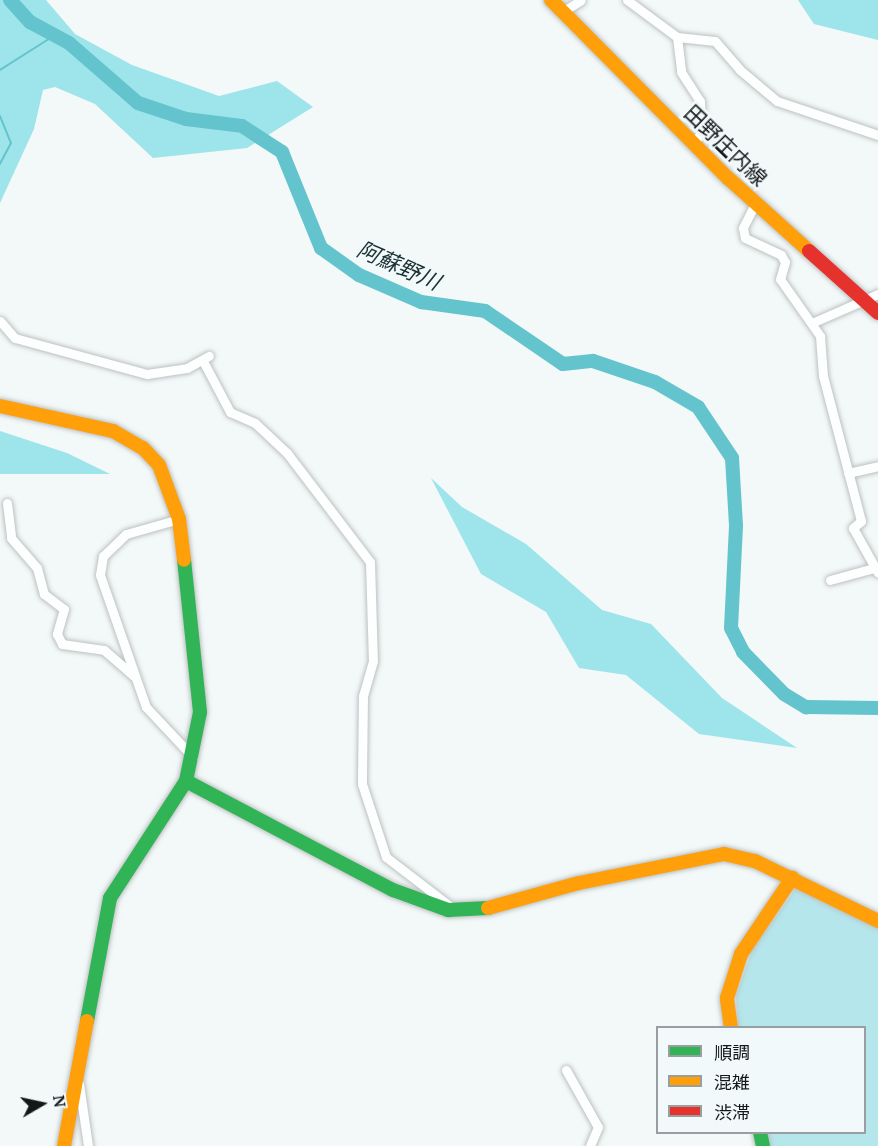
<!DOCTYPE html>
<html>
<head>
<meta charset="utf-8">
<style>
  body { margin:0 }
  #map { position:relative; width:878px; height:1146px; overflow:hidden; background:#f3f8f8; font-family:"PT Serif","Noto Sans JP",serif }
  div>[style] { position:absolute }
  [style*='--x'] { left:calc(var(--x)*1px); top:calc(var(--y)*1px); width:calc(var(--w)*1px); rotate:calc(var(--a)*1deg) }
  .green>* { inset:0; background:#b4e6eb }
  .forest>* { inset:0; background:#9ee4eb }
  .stream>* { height:2px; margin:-1px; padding:0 1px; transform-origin:1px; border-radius:1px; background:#64c4cd }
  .river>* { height:14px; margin:-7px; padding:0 7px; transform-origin:7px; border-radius:7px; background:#64c4cd }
  .roads { filter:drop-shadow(0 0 2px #bdc1c1) drop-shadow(0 0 2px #bdc1c1) }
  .street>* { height:9px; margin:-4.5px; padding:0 4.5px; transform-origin:4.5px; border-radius:4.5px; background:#fdfefe }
  .fast>* { height:14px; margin:-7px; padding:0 7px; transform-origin:7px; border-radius:7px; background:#30b455 }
  .slow>* { height:14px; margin:-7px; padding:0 7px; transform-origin:7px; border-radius:7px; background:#ff9f0a }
  .jam>* { height:14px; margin:-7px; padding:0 7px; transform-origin:7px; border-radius:7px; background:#e5322d }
  span { translate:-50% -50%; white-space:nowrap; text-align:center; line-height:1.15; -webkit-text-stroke:6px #f1f9fa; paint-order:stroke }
  .street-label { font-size:21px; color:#151818 }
  .water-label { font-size:22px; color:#1a3032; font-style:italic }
  .legend { position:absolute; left:656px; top:1026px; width:210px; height:108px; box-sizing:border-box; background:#f1f9fa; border:2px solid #999fa0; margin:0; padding:8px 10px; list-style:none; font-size:18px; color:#151818 }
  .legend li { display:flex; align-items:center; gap:12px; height:30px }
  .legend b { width:30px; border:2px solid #999fa0 }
  .north { position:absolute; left:12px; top:1074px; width:60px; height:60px; -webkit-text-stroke:4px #f1f9fa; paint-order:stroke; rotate:81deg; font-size:16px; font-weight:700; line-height:24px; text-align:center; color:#151818 }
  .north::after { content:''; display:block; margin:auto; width:21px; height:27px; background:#151818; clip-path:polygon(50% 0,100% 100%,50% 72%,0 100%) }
</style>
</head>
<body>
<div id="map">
  <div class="green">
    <div style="clip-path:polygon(796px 888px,878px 925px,878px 1146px,769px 1146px,765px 1133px,864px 1132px,864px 1028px,738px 1028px,736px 996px,752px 950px)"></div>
  </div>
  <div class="forest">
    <div style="clip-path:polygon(0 0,46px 0,75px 34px,132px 65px,219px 96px,277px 81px,313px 107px,247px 148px,153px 158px,95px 104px,55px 87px,43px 90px,34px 129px,0 203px)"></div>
    <div style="clip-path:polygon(798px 0,878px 0,878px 40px,814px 24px)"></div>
    <div style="clip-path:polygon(0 431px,67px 453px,110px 474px,0 474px)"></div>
    <div style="clip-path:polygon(431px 478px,462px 507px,526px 544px,602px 610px,651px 624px,722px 698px,797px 748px,699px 734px,626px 675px,579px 668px,546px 612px,481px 574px)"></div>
  </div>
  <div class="stream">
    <div style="--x:0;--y:70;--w:62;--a:-32.4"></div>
    <div style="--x:0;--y:116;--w:29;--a:68"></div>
    <div style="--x:11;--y:143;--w:24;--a:118"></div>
  </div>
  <div class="river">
    <div style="--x:10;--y:0;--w:30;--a:48"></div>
    <div style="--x:30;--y:22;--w:44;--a:28.3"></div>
    <div style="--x:69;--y:43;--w:91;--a:41"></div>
    <div style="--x:138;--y:103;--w:51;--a:18.4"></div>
    <div style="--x:186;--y:119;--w:56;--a:7.1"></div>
    <div style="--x:242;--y:126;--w:48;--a:33"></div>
    <div style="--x:282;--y:152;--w:104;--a:67.9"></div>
    <div style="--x:321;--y:248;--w:47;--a:35.4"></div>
    <div style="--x:359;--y:275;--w:68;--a:23.5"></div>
    <div style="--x:421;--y:302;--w:65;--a:8"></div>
    <div style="--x:485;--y:311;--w:94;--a:34.2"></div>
    <div style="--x:563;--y:364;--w:30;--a:-6"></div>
    <div style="--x:593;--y:361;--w:65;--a:18.7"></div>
    <div style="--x:655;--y:382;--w:50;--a:30.2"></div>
    <div style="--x:698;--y:407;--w:61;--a:56.3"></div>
    <div style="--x:732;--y:458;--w:68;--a:86.6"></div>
    <div style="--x:736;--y:526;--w:102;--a:92.8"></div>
    <div style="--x:731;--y:628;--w:27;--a:63"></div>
    <div style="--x:743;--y:652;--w:59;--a:45.7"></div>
    <div style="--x:784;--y:694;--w:26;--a:31"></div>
    <div style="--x:806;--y:707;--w:72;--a:0.8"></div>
  </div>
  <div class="roads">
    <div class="street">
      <div style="--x:627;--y:0;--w:62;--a:36.5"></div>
      <div style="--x:677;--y:37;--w:38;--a:6"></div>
      <div style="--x:715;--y:41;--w:38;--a:49"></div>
      <div style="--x:740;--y:70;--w:48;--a:40"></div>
      <div style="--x:777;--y:101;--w:107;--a:18.6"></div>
      <div style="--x:562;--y:12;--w:22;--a:-32"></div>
      <div style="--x:677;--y:37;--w:35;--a:83"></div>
      <div style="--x:681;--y:72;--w:35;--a:57"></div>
      <div style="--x:700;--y:101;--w:32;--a:88"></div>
      <div style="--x:701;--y:133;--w:14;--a:126"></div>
      <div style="--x:755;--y:204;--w:27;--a:117"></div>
      <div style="--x:743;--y:228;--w:10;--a:79"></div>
      <div style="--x:745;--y:238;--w:40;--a:25"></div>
      <div style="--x:781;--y:255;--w:8;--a:60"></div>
      <div style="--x:785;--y:262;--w:18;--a:106"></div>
      <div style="--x:780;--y:279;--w:70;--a:54.9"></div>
      <div style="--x:820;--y:336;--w:40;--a:85.7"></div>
      <div style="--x:823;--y:376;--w:150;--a:75.3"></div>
      <div style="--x:861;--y:521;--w:11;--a:139"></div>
      <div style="--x:853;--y:528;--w:51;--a:60.9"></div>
      <div style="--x:0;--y:321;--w:23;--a:49"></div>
      <div style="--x:15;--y:338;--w:137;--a:15.3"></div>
      <div style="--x:147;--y:374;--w:40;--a:-8.5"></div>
      <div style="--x:187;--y:368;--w:25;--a:-29"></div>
      <div style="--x:814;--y:322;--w:70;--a:-23.6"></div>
      <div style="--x:203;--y:361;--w:58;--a:62.1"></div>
      <div style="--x:230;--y:412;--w:27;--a:24"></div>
      <div style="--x:255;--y:423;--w:44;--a:43.2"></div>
      <div style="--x:287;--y:453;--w:137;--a:52.7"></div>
      <div style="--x:370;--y:562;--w:99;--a:88.3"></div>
      <div style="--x:373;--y:661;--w:36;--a:106"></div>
      <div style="--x:363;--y:696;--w:88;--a:90.7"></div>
      <div style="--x:362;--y:784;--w:77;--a:71.8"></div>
      <div style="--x:386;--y:857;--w:87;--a:37.5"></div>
      <div style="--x:848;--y:473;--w:31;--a:-13"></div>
      <div style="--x:7;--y:503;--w:35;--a:83"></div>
      <div style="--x:11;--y:538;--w:40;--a:49"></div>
      <div style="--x:37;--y:568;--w:27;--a:75"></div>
      <div style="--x:44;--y:594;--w:25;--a:37"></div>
      <div style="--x:64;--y:609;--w:26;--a:106"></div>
      <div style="--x:57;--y:634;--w:11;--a:63"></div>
      <div style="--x:62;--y:644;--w:42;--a:8.1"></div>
      <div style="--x:104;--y:650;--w:40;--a:41"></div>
      <div style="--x:179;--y:519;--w:55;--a:164.2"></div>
      <div style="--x:126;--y:534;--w:32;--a:136"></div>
      <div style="--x:103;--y:556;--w:19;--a:99"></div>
      <div style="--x:100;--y:575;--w:140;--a:70.8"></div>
      <div style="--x:146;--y:707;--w:69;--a:46.8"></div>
      <div style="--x:830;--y:580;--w:46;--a:-15.3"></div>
      <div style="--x:566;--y:1070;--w:65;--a:60.7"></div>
      <div style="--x:598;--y:1127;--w:21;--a:113"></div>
      <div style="--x:79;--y:1084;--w:63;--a:81.7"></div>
    </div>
    <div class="fast">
      <div style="--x:186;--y:781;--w:234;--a:27.8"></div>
      <div style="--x:393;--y:890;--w:59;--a:20"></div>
      <div style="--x:448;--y:910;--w:40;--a:-2.9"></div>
      <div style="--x:87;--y:1021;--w:125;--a:-79.4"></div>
      <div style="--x:110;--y:898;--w:140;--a:-57"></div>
      <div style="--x:186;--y:781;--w:70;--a:-78.5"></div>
      <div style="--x:200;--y:712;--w:153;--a:-96"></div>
      <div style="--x:760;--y:1132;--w:14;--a:78"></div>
    </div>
    <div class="slow">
      <div style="--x:551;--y:0;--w:251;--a:45.2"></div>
      <div style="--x:728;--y:178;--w:109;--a:42"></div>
      <div style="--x:0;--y:406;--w:116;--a:12.5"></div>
      <div style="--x:113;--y:431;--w:34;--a:30"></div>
      <div style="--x:143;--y:448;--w:23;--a:47"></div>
      <div style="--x:159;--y:465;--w:58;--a:69.7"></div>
      <div style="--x:179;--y:519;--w:41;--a:83"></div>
      <div style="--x:488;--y:908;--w:94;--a:-15.4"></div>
      <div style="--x:579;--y:883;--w:148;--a:-11.3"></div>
      <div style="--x:724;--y:854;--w:32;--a:13"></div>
      <div style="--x:755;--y:861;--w:137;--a:26"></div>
      <div style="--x:731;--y:1028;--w:30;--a:-98"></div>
      <div style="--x:727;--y:998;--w:46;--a:-72.3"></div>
      <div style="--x:741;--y:954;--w:92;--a:-56.1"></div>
      <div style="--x:64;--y:1146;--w:127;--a:-79.6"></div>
    </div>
    <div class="jam">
      <div style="--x:809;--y:251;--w:93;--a:41.9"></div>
    </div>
  </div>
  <div class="street-label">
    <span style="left:726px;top:145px;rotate:44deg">田野庄内線</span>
  </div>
  <div class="water-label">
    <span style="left:399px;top:265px;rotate:24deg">阿蘇野川</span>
  </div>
  <ul class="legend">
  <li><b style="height:8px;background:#30b455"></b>順調</li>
  <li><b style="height:8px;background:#ff9f0a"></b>混雑</li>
  <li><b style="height:8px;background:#e5322d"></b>渋滞</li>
  </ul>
  <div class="north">N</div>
</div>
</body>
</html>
